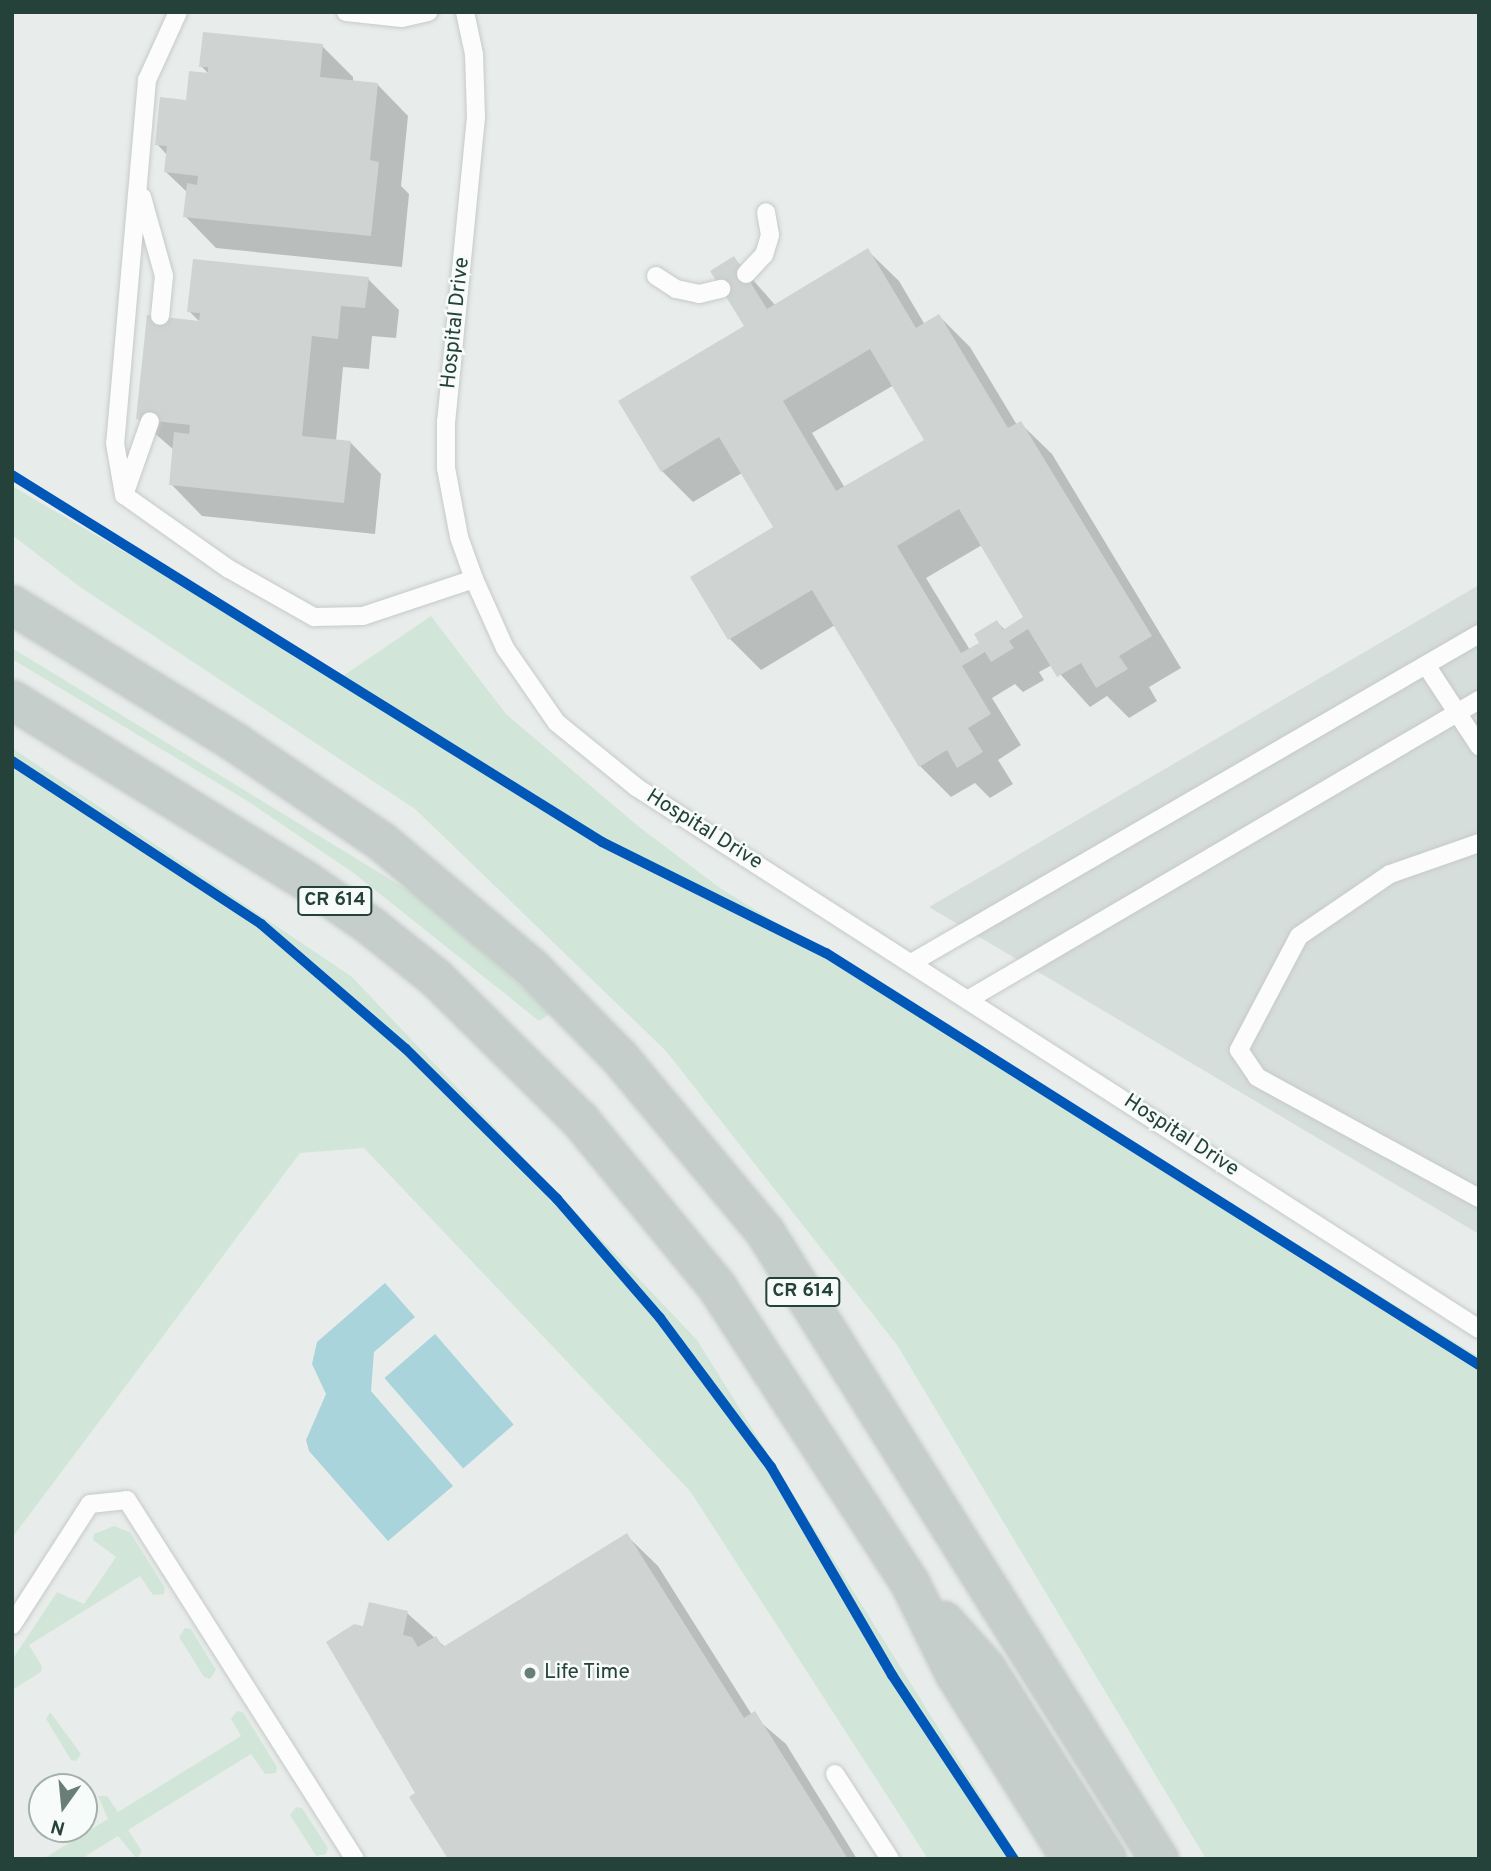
<!DOCTYPE html>
<html>
<head>
<meta charset="utf-8">
<style>
  body { margin:0 }
  #map { position:relative; width:1491px; height:1871px; overflow:hidden; background:#e8edeb; font-family:Overpass,sans-serif }
  div>[style] { position:absolute }
  [style*='--x'] { left:calc(var(--x)*1px); top:calc(var(--y)*1px); width:calc(var(--w)*1px); rotate:calc(var(--a)*1deg) }
  .built>* { inset:0; background:#d6dedb }
  .green>* { inset:0; background:#d1e6d8 }
  .water>* { inset:0; background:#a9d4db; transform-origin:0 0 }
  .shadow>* { inset:0; background:#0003 }
  .building>* { inset:0; background:#cfd4d2 }
  .roads { filter:drop-shadow(0 0 2px #c5cac8) drop-shadow(0 0 2px #c5cac8) }
  .service>* { height:18px; margin:-9px; padding:0 9px; transform-origin:9px; border-radius:9px; background:#fcfcfc }
  .trunk>* { height:38px; margin:-19px; padding:0 19px; transform-origin:19px; border-radius:19px; background:#c6cecc }
  .cycleway>* { height:10px; margin:-5px; padding:0 5px; transform-origin:5px; border-radius:5px; background:#0057b8 }
  .dots>* { width:19px; height:19px; translate:-50% -50%; box-sizing:border-box; border:4px solid #f7fbf9; border-radius:50% }
  span { translate:-50% -50%; white-space:nowrap; text-align:center; line-height:1.15; -webkit-text-stroke:5px #f7fbf9; paint-order:stroke }
  .shield-label span { padding:2px 5px; background:#f7fbf9; border:2px solid; border-radius:5px; -webkit-text-stroke-width:0 }
  .shield-label { font-size:19px; color:#24423a; font-weight:700 }
  .street-label { font-size:21px; color:#24423a }
  .poi-label { font-size:21px; color:#24423a }
  .left { translate:0 -50%; text-align:left }
  .frame { position:absolute; inset:0; border:14px solid #24423a; pointer-events:none }
  .north { position:absolute; left:28px; top:1773px; width:70px; height:70px; box-sizing:border-box; background:#f7fbf9; border:2px solid #a3b1ad; border-radius:50%; rotate:195deg; font-size:19px; font-weight:700; line-height:28px; text-align:center; color:#24423a }
  .north::after { content:''; display:block; margin:auto; width:24px; height:32px; background:#697e78; clip-path:polygon(50% 0,100% 100%,50% 72%,0 100%) }
</style>
</head>
<body>
<div id="map">
  <div class="built">
    <div style="clip-path:polygon(1479px 585px,1479px 1234px,929px 907px)"></div>
  </div>
  <div class="green">
    <div style="clip-path:polygon(12px 486px,340px 678px,431px 616px,506px 714px,638px 826px,720px 888px,1479px 1357px,1479px 1859px,1206px 1859px,897px 1345px,666px 1051px,415px 809px,80px 587px,12px 535px)"></div>
    <div style="clip-path:polygon(12px 648px,424px 900px,551px 1013px,539px 1021px,355px 874px,249px 802px,12px 659px)"></div>
    <div style="clip-path:polygon(12px 748px,352px 977px,697px 1340px,1020px 1859px,928px 1859px,690px 1491px,364px 1148px,300px 1153px,12px 1538px)"></div>
    <div style="clip-path:polygon(114px 1526px,130px 1532px,165px 1588px,164px 1594px,153px 1595px,140px 1576px,29px 1645px,42px 1666px,41px 1672px,12px 1690px,12px 1660px,57px 1592px,84px 1604px,116px 1557px,93px 1540px,94px 1534px)"></div>
    <div style="clip-path:polygon(191px 1629px,216px 1670px,210px 1679px,204px 1677px,179px 1637px,185px 1628px)"></div>
    <div style="clip-path:polygon(237px 1711px,243px 1712px,277px 1767px,276px 1773px,265px 1774px,251px 1754px,128px 1830px,142px 1851px,137px 1859px,118px 1836px,81px 1859px,43px 1859px,108px 1819px,98px 1796px,107px 1796px,118px 1812px,241px 1736px,231px 1719px)"></div>
    <div style="clip-path:polygon(50px 1712px,81px 1754px,76px 1761px,71px 1760px,46px 1719px)"></div>
    <div style="clip-path:polygon(296px 1807px,302px 1808px,328px 1848px,326px 1854px,316px 1856px,290px 1815px)"></div>
  </div>
  <div class="water">
    <div style="clip-path:polygon(385px 1283px,415px 1317px,374px 1352px,371px 1391px,453px 1486px,388px 1541px,309px 1451px,306px 1440px,326px 1394px,312px 1364px,317px 1342px)"></div>
    <div style="left:435px;top:1334px;width:120px;height:67px;rotate:49deg"></div>
  </div>
  <div class="shadow">
    <div style="clip-path:polygon(322px 46px,353px 77px,353px 82px,377px 84px,408px 116px,401px 186px,409px 194px,402px 267px,216px 248px,185px 216px,188px 193px,166px 172px,167px 155px,157px 144px,210px 75px,201px 66px)"></div>
    <div style="clip-path:polygon(evenodd,867px 250px,899px 281px,925px 325px,939px 316px,970px 347px,1017px 425px,1020px 423px,1052px 454px,1181px 668px,1149px 687px,1157px 701px,1129px 718px,1107px 696px,1090px 707px,1052px 665px,1039px 672px,1044px 680px,1023px 692px,1015px 684px,992px 698px,1021px 745px,998px 760px,1013px 784px,990px 798px,975px 783px,951px 797px,920px 766px,835px 625px,761px 670px,730px 639px,776px 528px,742px 473px,693px 502px,662px 471px,746px 326px,734px 258px,775px 305px,867px 250px,894px 385px,927px 440px,845px 488px,812px 433px,894px 385px,867px 250px,982px 545px,1025px 618px,1005px 630px,997px 622px,982px 643px,970px 650px,926px 578px,982px 545px)"></div>
    <div style="clip-path:polygon(368px 279px,399px 310px,396px 338px,372px 336px,369px 369px,343px 367px,336px 441px,350px 442px,381px 474px,375px 534px,202px 516px,171px 484px,174px 450px,138px 419px,201px 323px,189px 311px)"></div>
    <div style="clip-path:polygon(626px 1535px,658px 1566px,752px 1715px,786px 1744px,857px 1859px,450px 1859px,417px 1794px,364px 1628px,407px 1613px,446px 1648px)"></div>
  </div>
  <div class="building">
    <div style="clip-path:polygon(203px 32px,323px 44px,320px 77px,378px 83px,370px 160px,379px 162px,371px 236px,183px 217px,187px 183px,197px 185px,198px 176px,164px 172px,167px 146px,155px 145px,160px 97px,186px 100px,189px 71px,208px 73px,208px 67px,199px 67px)"></div>
    <div style="clip-path:polygon(evenodd,868px 248px,916px 328px,939px 314px,1008px 428px,1021px 421px,1152px 636px,1119px 656px,1128px 669px,1096px 688px,1081px 663px,1057px 677px,1028px 629px,1009px 641px,1014px 648px,991px 662px,985px 652px,962px 666px,991px 714px,968px 728px,983px 752px,957px 768px,947px 750px,919px 767px,812px 590px,728px 640px,690px 577px,773px 527px,719px 437px,661px 472px,618px 401px,744px 326px,710px 271px,734px 256px,767px 309px,868px 248px,870px 349px,924px 440px,836px 491px,783px 401px,870px 349px,868px 248px,959px 509px,1023px 617px,1003px 630px,997px 620px,974px 634px,979px 643px,961px 653px,897px 546px,959px 509px)"></div>
    <div style="clip-path:polygon(193px 259px,369px 277px,365px 308px,341px 306px,338px 339px,312px 336px,302px 436px,351px 441px,344px 503px,169px 485px,174px 432px,189px 434px,190px 425px,136px 419px,147px 315px,199px 321px,200px 313px,187px 312px)"></div>
    <div style="clip-path:polygon(627px 1533px,744px 1718px,755px 1711px,848px 1859px,448px 1859px,409px 1797px,415px 1793px,326px 1642px,354px 1624px,363px 1626px,369px 1602px,408px 1611px,403px 1635px,412px 1637px,418px 1647px,436px 1636px,443px 1647px)"></div>
  </div>
  <div class="roads">
    <div class="service">
      <div style="--x:178;--y:12;--w:75;--a:114.5"></div>
      <div style="--x:147;--y:80;--w:364;--a:95"></div>
      <div style="--x:115;--y:443;--w:53;--a:80.2"></div>
      <div style="--x:124;--y:495;--w:128;--a:35.2"></div>
      <div style="--x:229;--y:569;--w:98;--a:29.5"></div>
      <div style="--x:314;--y:617;--w:49;--a:-1.2"></div>
      <div style="--x:363;--y:616;--w:117;--a:-18.4"></div>
      <div style="--x:346;--y:12;--w:56;--a:6.1"></div>
      <div style="--x:402;--y:18;--w:27;--a:-13"></div>
      <div style="--x:465;--y:12;--w:43;--a:77.9"></div>
      <div style="--x:474;--y:54;--w:63;--a:88.2"></div>
      <div style="--x:476;--y:117;--w:305;--a:95.6"></div>
      <div style="--x:446;--y:421;--w:47;--a:90"></div>
      <div style="--x:446;--y:468;--w:70;--a:79.3"></div>
      <div style="--x:459;--y:537;--w:45;--a:70.3"></div>
      <div style="--x:474;--y:579;--w:76;--a:65.8"></div>
      <div style="--x:505;--y:648;--w:91;--a:55.3"></div>
      <div style="--x:557;--y:723;--w:102;--a:39"></div>
      <div style="--x:636;--y:787;--w:1002;--a:32.74"></div>
      <div style="--x:142;--y:197;--w:82;--a:74.4"></div>
      <div style="--x:164;--y:276;--w:40;--a:95.7"></div>
      <div style="--x:746;--y:274;--w:26;--a:-47"></div>
      <div style="--x:764;--y:255;--w:21;--a:-73"></div>
      <div style="--x:770;--y:235;--w:23;--a:-100"></div>
      <div style="--x:656;--y:276;--w:24;--a:33"></div>
      <div style="--x:676;--y:289;--w:24;--a:12"></div>
      <div style="--x:699;--y:294;--w:23;--a:-13"></div>
      <div style="--x:124;--y:495;--w:78;--a:-70.6"></div>
      <div style="--x:1426;--y:665;--w:97;--a:56.8"></div>
      <div style="--x:1479;--y:843;--w:94;--a:160.8"></div>
      <div style="--x:1390;--y:874;--w:110;--a:145.7"></div>
      <div style="--x:1299;--y:936;--w:129;--a:117.8"></div>
      <div style="--x:1239;--y:1050;--w:32;--a:56"></div>
      <div style="--x:1257;--y:1077;--w:253;--a:28.6"></div>
      <div style="--x:913;--y:962;--w:654;--a:-30.09"></div>
      <div style="--x:969;--y:999;--w:591;--a:-30.38"></div>
      <div style="--x:12;--y:1625;--w:144;--a:-57.2"></div>
      <div style="--x:90;--y:1504;--w:37;--a:-6"></div>
      <div style="--x:127;--y:1500;--w:425;--a:57.6"></div>
      <div style="--x:835;--y:1774;--w:101;--a:57.1"></div>
    </div>
    <div class="trunk">
      <div style="--x:12;--y:605;--w:263;--a:31.6"></div>
      <div style="--x:236;--y:743;--w:175;--a:34.1"></div>
      <div style="--x:381;--y:841;--w:197;--a:40.1"></div>
      <div style="--x:532;--y:968;--w:127;--a:45.6"></div>
      <div style="--x:621;--y:1059;--w:225;--a:50.2"></div>
      <div style="--x:765;--y:1232;--w:741;--a:57.86"></div>
      <div style="--x:12;--y:700;--w:344;--a:31.6"></div>
      <div style="--x:305;--y:880;--w:82;--a:35"></div>
      <div style="--x:372;--y:927;--w:82;--a:38.6"></div>
      <div style="--x:436;--y:978;--w:202;--a:44.6"></div>
      <div style="--x:580;--y:1120;--w:216;--a:50.6"></div>
      <div style="--x:717;--y:1287;--w:353;--a:56.9"></div>
      <div style="--x:910;--y:1583;--w:102;--a:63.7"></div>
      <div style="--x:955;--y:1674;--w:218;--a:57.9"></div>
      <div style="--x:944;--y:1621;--w:63;--a:48.2"></div>
      <div style="--x:986;--y:1668;--w:226;--a:57.6"></div>
    </div>
  </div>
  <div class="cycleway">
    <div style="--x:12;--y:475;--w:695;--a:31.88"></div>
    <div style="--x:602;--y:842;--w:250;--a:26.4"></div>
    <div style="--x:826;--y:953;--w:772;--a:32.25"></div>
    <div style="--x:12;--y:761;--w:298;--a:33.2"></div>
    <div style="--x:261;--y:924;--w:191;--a:40.8"></div>
    <div style="--x:406;--y:1049;--w:213;--a:44.8"></div>
    <div style="--x:557;--y:1199;--w:157;--a:49.1"></div>
    <div style="--x:660;--y:1318;--w:186;--a:53.3"></div>
    <div style="--x:771;--y:1467;--w:241;--a:59.8"></div>
    <div style="--x:892;--y:1675;--w:221;--a:56.5"></div>
  </div>
  <div class="dots">
    <div style="left:530px;top:1673px;background:#697e78"></div>
  </div>
  <div class="shield-label">
    <span style="left:335px;top:901px">CR 614</span>
    <span style="left:803px;top:1292px">CR 614</span>
  </div>
  <div class="street-label">
    <span style="left:456px;top:323px;rotate:-84deg">Hospital Drive</span>
    <span style="left:704px;top:830px;rotate:32deg">Hospital Drive</span>
    <span style="left:1181px;top:1136px;rotate:33deg">Hospital Drive</span>
  </div>
  <div class="poi-label">
    <span class="left" style="left:544px;top:1673px">Life Time</span>
  </div>
  <div class="frame"></div>
  <div class="north">N</div>
</div>
</body>
</html>
